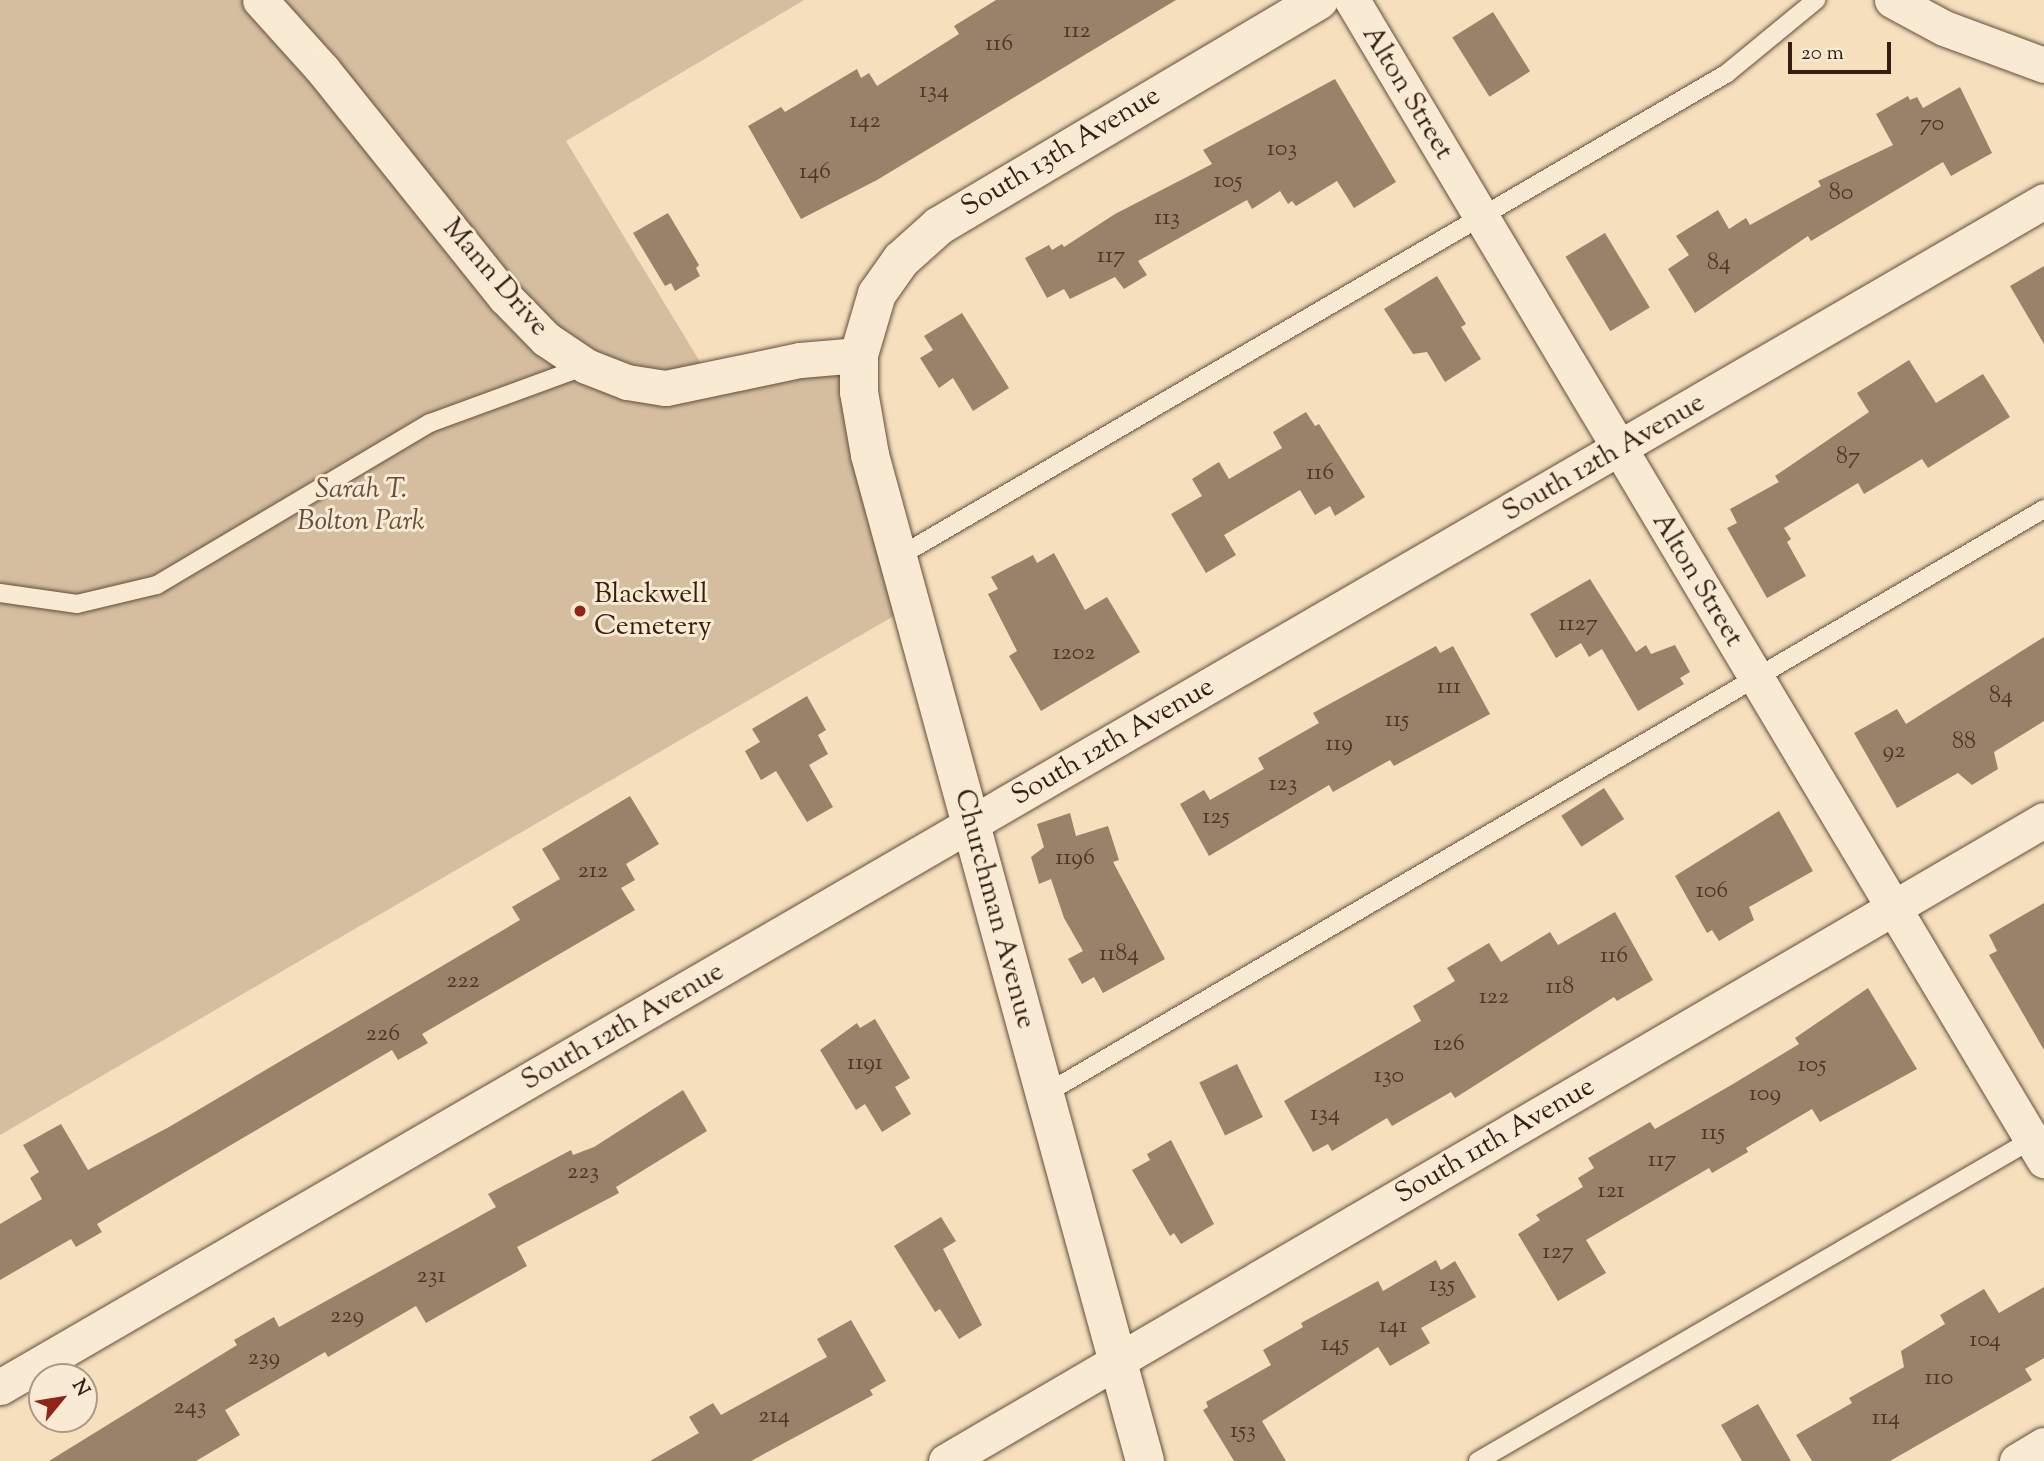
<!DOCTYPE html>
<html>
<head>
<meta charset="utf-8">
<style>
  body { margin:0 }
  #map { position:relative; width:2044px; height:1461px; overflow:hidden; background:#f6dfbd; font-family:"Sorts Mill Goudy",serif }
  div>[style] { position:absolute }
  [style*='--x'] { left:calc(var(--x)*1px); top:calc(var(--y)*1px); width:calc(var(--w)*1px); rotate:calc(var(--a)*1deg) }
  .green>* { inset:0; background:#d5bea0 }
  .building>* { inset:0; background:#99826a; transform-origin:0 0 }
  .roads { filter:drop-shadow(0 0 2px #654e3b) drop-shadow(0 0 2px #654e3b) }
  .lane>* { height:18px; margin:-9px; padding:0 9px; transform-origin:9px; border-radius:9px; background:#f9ead4 }
  .street>* { height:35px; margin:-17.5px; padding:0 17.5px; transform-origin:17.5px; border-radius:17.5px; background:#f9ead4 }
  .secondary>* { height:38px; margin:-19px; padding:0 19px; transform-origin:19px; border-radius:19px; background:#f9ead4 }
  .dots>* { width:19px; height:19px; translate:-50% -50%; box-sizing:border-box; border:4px solid #f9ead4; border-radius:50% }
  span { translate:-50% -50%; white-space:nowrap; text-align:center; line-height:1.15; -webkit-text-stroke:6px #f9ead4; paint-order:stroke }
  .number-label { font-size:24px; color:#4e3726 }
  .number-label span { -webkit-text-stroke-width:0 }
  .street-label { font-size:28px; color:#351e10 }
  .park-label { font-size:28px; color:#654e3b; font-style:italic }
  .poi-label { font-size:28px; color:#351e10 }
  .left { translate:0 -50%; text-align:left }
  .north { position:absolute; left:28px; top:1363px; width:70px; height:70px; box-sizing:border-box; background:#f9ead4; border:2px solid #ab9886; border-radius:50%; rotate:60deg; font-size:19px; font-weight:700; line-height:28px; text-align:center; color:#351e10 }
  .north::after { content:''; display:block; margin:auto; width:24px; height:32px; background:#8f2418; clip-path:polygon(50% 0,100% 100%,50% 72%,0 100%) }
  .scale { position:absolute; left:1788px; top:42px; width:103px; height:32px; box-sizing:border-box; border:4px solid #351e10; border-top:0; padding-left:9px; font-size:21px; line-height:24px; white-space:nowrap; color:#351e10; -webkit-text-stroke:5px #f9ead4; paint-order:stroke }
</style>
</head>
<body>
<div id="map">
  <div class="green">
    <div style="clip-path:polygon(0 0,804px 0,566px 141px,711px 380px,859px 355px,911px 606px,0 1135px)"></div>
  </div>
  <div class="building">
    <div style="clip-path:polygon(996px 0,1176px 0,877px 180px,801px 219px,748px 126px,781px 107px,785px 112px,857px 69px,861px 78px,869px 73px,877px 86px,959px 34px,954px 26px)"></div>
    <div style="left:1493px;top:12px;width:70px;height:48px;rotate:58deg"></div>
    <div style="clip-path:polygon(1335px 79px,1396px 182px,1354px 208px,1337px 181px,1296px 206px,1292px 201px,1288px 204px,1280px 191px,1252px 209px,1247px 200px,1138px 261px,1147px 275px,1124px 289px,1115px 277px,1070px 299px,1064px 289px,1047px 298px,1025px 258px,1049px 245px,1052px 250px,1062px 244px,1064px 247px,1115px 214px,1212px 164px,1203px 150px)"></div>
    <div style="clip-path:polygon(1960px 87px,1992px 153px,1951px 176px,1943px 162px,1811px 241px,1808px 236px,1695px 313px,1668px 269px,1689px 255px,1676px 236px,1718px 210px,1729px 229px,1746px 218px,1750px 225px,1821px 186px,1818px 181px,1893px 145px,1876px 114px,1908px 96px,1910px 100px,1917px 97px,1923px 108px)"></div>
    <div style="clip-path:polygon(668px 213px,699px 265px,696px 268px,700px 276px,675px 291px,671px 283px,665px 286px,633px 233px)"></div>
    <div style="left:1605px;top:233px;width:87px;height:46px;rotate:59deg"></div>
    <div style="clip-path:polygon(2044px 266px,2044px 344px,2010px 286px)"></div>
    <div style="clip-path:polygon(1437px 276px,1466px 324px,1461px 327px,1481px 359px,1445px 382px,1427px 352px,1413px 354px,1384px 309px)"></div>
    <div style="clip-path:polygon(962px 313px,1009px 388px,973px 411px,953px 378px,939px 388px,920px 358px,933px 350px,924px 336px)"></div>
    <div style="clip-path:polygon(1909px 360px,1936px 403px,1983px 374px,2010px 417px,1928px 468px,1922px 459px,1864px 494px,1858px 483px,1784px 528px,1791px 539px,1787px 542px,1806px 576px,1767px 598px,1727px 528px,1737px 523px,1730px 509px,1779px 482px,1775px 476px,1869px 412px,1857px 393px)"></div>
    <div style="clip-path:polygon(1306px 412px,1315px 426px,1319px 424px,1365px 497px,1335px 516px,1330px 506px,1315px 515px,1300px 490px,1224px 535px,1236px 555px,1206px 573px,1171px 514px,1202px 496px,1192px 479px,1219px 462px,1229px 479px,1282px 448px,1273px 432px)"></div>
    <div style="clip-path:polygon(1054px 553px,1085px 610px,1107px 597px,1140px 652px,1041px 711px,1009px 656px,1017px 651px,988px 594px,998px 589px,991px 577px,1033px 555px,1037px 563px)"></div>
    <div style="clip-path:polygon(1590px 579px,1636px 652px,1646px 645px,1651px 654px,1675px 645px,1690px 672px,1680px 678px,1684px 684px,1638px 711px,1602px 649px,1589px 657px,1581px 643px,1556px 658px,1530px 614px)"></div>
    <div style="clip-path:polygon(2044px 637px,2044px 721px,1994px 752px,1998px 769px,1972px 785px,1958px 773px,1897px 808px,1854px 733px,1897px 709px,1906px 724px)"></div>
    <div style="clip-path:polygon(1436px 646px,1440px 653px,1453px 646px,1490px 714px,1394px 766px,1390px 760px,1333px 792px,1329px 785px,1209px 856px,1180px 804px,1204px 790px,1210px 800px,1264px 769px,1258px 758px,1319px 723px,1313px 713px)"></div>
    <div style="clip-path:polygon(807px 696px,826px 730px,818px 735px,828px 754px,809px 765px,833px 807px,807px 822px,776px 771px,761px 780px,745px 751px,760px 742px,752px 729px)"></div>
    <div style="left:1604px;top:788px;width:37px;height:51px;rotate:57deg"></div>
    <div style="clip-path:polygon(630px 796px,659px 844px,626px 864px,635px 880px,621px 888px,635px 910px,422px 1034px,428px 1043px,398px 1060px,392px 1050px,97px 1224px,102px 1232px,76px 1247px,71px 1239px,0 1280px,0 1224px,42px 1199px,30px 1178px,39px 1172px,23px 1145px,61px 1124px,88px 1170px,169px 1127px,520px 920px,512px 907px,560px 879px,542px 849px)"></div>
    <div style="clip-path:polygon(1779px 811px,1813px 871px,1749px 907px,1754px 920px,1719px 941px,1712px 930px,1707px 933px,1675px 876px)"></div>
    <div style="clip-path:polygon(1070px 813px,1076px 836px,1108px 826px,1119px 860px,1113px 862px,1165px 959px,1103px 993px,1094px 977px,1082px 984px,1068px 959px,1083px 951px,1064px 918px,1051px 879px,1039px 884px,1031px 857px,1044px 847px,1037px 824px)"></div>
    <div style="clip-path:polygon(2044px 903px,2044px 1050px,1989px 955px,1997px 951px,1989px 935px)"></div>
    <div style="clip-path:polygon(1615px 912px,1653px 980px,1617px 1001px,1614px 997px,1455px 1098px,1451px 1092px,1392px 1126px,1387px 1118px,1332px 1151px,1328px 1144px,1313px 1152px,1284px 1101px,1421px 1021px,1413px 1006px,1455px 981px,1447px 968px,1489px 943px,1501px 962px,1550px 932px,1558px 945px)"></div>
    <div style="clip-path:polygon(1868px 988px,1917px 1069px,1820px 1122px,1812px 1109px,1746px 1148px,1748px 1152px,1712px 1173px,1709px 1168px,1586px 1240px,1606px 1273px,1558px 1301px,1518px 1234px,1540px 1220px,1536px 1215px,1583px 1187px,1578px 1178px,1594px 1168px,1588px 1158px,1650px 1122px,1655px 1129px,1733px 1084px,1799px 1044px,1795px 1038px)"></div>
    <div style="clip-path:polygon(875px 1019px,910px 1078px,895px 1087px,911px 1114px,882px 1132px,865px 1104px,856px 1110px,820px 1050px,857px 1023px,860px 1028px)"></div>
    <div style="left:1237px;top:1064px;width:59px;height:42px;rotate:64deg"></div>
    <div style="clip-path:polygon(683px 1090px,707px 1131px,616px 1187px,619px 1193px,517px 1247px,527px 1266px,426px 1323px,416px 1306px,328px 1357px,325px 1352px,225px 1410px,240px 1435px,196px 1461px,49px 1461px,237px 1345px,234px 1340px,274px 1317px,279px 1327px,496px 1207px,488px 1194px,571px 1150px,573px 1155px,594px 1147px)"></div>
    <div style="clip-path:polygon(1171px 1140px,1214px 1224px,1181px 1244px,1174px 1233px,1170px 1236px,1132px 1170px,1150px 1160px,1147px 1154px)"></div>
    <div style="clip-path:polygon(941px 1217px,956px 1241px,943px 1249px,982px 1325px,959px 1339px,940px 1309px,935px 1312px,894px 1246px)"></div>
    <div style="clip-path:polygon(1436px 1260px,1441px 1270px,1455px 1261px,1476px 1297px,1421px 1328px,1430px 1343px,1390px 1366px,1378px 1347px,1262px 1421px,1286px 1461px,1234px 1461px,1203px 1410px,1208px 1407px,1206px 1402px,1271px 1365px,1263px 1350px,1303px 1327px,1301px 1323px,1378px 1281px,1383px 1291px)"></div>
    <div style="clip-path:polygon(2044px 1287px,2044px 1358px,2025px 1369px,2032px 1380px,1890px 1461px,1812px 1461px,1796px 1435px,1852px 1403px,1849px 1398px,1904px 1367px,1901px 1351px,1945px 1324px,1940px 1315px,1984px 1289px,1999px 1313px)"></div>
    <div style="clip-path:polygon(851px 1320px,886px 1381px,870px 1390px,873px 1395px,751px 1461px,650px 1461px,699px 1433px,689px 1417px,713px 1403px,721px 1415px,827px 1357px,817px 1339px)"></div>
    <div style="clip-path:polygon(1758px 1404px,1791px 1461px,1742px 1461px,1721px 1425px)"></div>
  </div>
  <div class="roads">
    <div class="lane">
      <div style="--x:898;--y:557;--w:959;--a:-30.26"></div>
      <div style="--x:1726;--y:74;--w:117;--a:-39.4"></div>
      <div style="--x:0;--y:593;--w:78;--a:8.1"></div>
      <div style="--x:77;--y:604;--w:82;--a:-13.4"></div>
      <div style="--x:157;--y:585;--w:317;--a:-30.7"></div>
      <div style="--x:430;--y:423;--w:166;--a:-20.1"></div>
      <div style="--x:1045;--y:1094;--w:1158;--a:-30.35"></div>
      <div style="--x:1478;--y:1461;--w:647;--a:-30.13"></div>
    </div>
    <div class="street">
      <div style="--x:260;--y:0;--w:94;--a:48"></div>
      <div style="--x:323;--y:70;--w:291;--a:51.3"></div>
      <div style="--x:505;--y:297;--w:59;--a:45.7"></div>
      <div style="--x:546;--y:339;--w:48;--a:34"></div>
      <div style="--x:586;--y:366;--w:44;--a:21.3"></div>
      <div style="--x:627;--y:382;--w:39;--a:9"></div>
      <div style="--x:666;--y:388;--w:137;--a:-11.8"></div>
      <div style="--x:800;--y:360;--w:59;--a:-4.8"></div>
      <div style="--x:1352;--y:0;--w:1351;--a:59.18"></div>
      <div style="--x:1892;--y:0;--w:59;--a:28.3"></div>
      <div style="--x:1944;--y:28;--w:107;--a:20.3"></div>
      <div style="--x:0;--y:1387;--w:2363;--a:-30.12"></div>
      <div style="--x:946;--y:1461;--w:1271;--a:-30.28"></div>
      <div style="--x:2017;--y:1461;--w:31;--a:-31"></div>
    </div>
    <div class="secondary">
      <div style="--x:1145;--y:1461;--w:1043;--a:-105.29"></div>
      <div style="--x:870;--y:455;--w:64;--a:-99.9"></div>
      <div style="--x:859;--y:392;--w:37;--a:-90"></div>
      <div style="--x:859;--y:355;--w:64;--a:-73.6"></div>
      <div style="--x:877;--y:294;--w:42;--a:-54.8"></div>
      <div style="--x:901;--y:260;--w:51;--a:-41.8"></div>
      <div style="--x:939;--y:226;--w:442;--a:-30.7"></div>
    </div>
  </div>
  <div class="dots">
    <div style="left:580px;top:611px;background:#8f2418"></div>
  </div>
  <div class="number-label">
    <span style="left:1077px;top:32px">112</span>
    <span style="left:999px;top:45px">116</span>
    <span style="left:934px;top:92px">134</span>
    <span style="left:865px;top:122px">142</span>
    <span style="left:1932px;top:125px">70</span>
    <span style="left:1282px;top:150px">103</span>
    <span style="left:815px;top:173px">146</span>
    <span style="left:1228px;top:182px">105</span>
    <span style="left:1841px;top:194px">80</span>
    <span style="left:1167px;top:219px">113</span>
    <span style="left:1111px;top:257px">117</span>
    <span style="left:1719px;top:264px">84</span>
    <span style="left:1848px;top:458px">87</span>
    <span style="left:1320px;top:474px">116</span>
    <span style="left:1578px;top:625px">1127</span>
    <span style="left:1074px;top:654px">1202</span>
    <span style="left:1449px;top:688px">111</span>
    <span style="left:2001px;top:697px">84</span>
    <span style="left:1397px;top:721px">115</span>
    <span style="left:1964px;top:743px">88</span>
    <span style="left:1339px;top:745px">119</span>
    <span style="left:1894px;top:752px">92</span>
    <span style="left:1283px;top:785px">123</span>
    <span style="left:1216px;top:818px">125</span>
    <span style="left:1075px;top:859px">1196</span>
    <span style="left:593px;top:872px">212</span>
    <span style="left:1712px;top:892px">106</span>
    <span style="left:1119px;top:955px">1184</span>
    <span style="left:1614px;top:957px">116</span>
    <span style="left:463px;top:982px">222</span>
    <span style="left:1560px;top:988px">118</span>
    <span style="left:1494px;top:998px">122</span>
    <span style="left:383px;top:1035px">226</span>
    <span style="left:1449px;top:1045px">126</span>
    <span style="left:865px;top:1064px">1191</span>
    <span style="left:1812px;top:1066px">105</span>
    <span style="left:1389px;top:1077px">130</span>
    <span style="left:1765px;top:1095px">109</span>
    <span style="left:1325px;top:1115px">134</span>
    <span style="left:1713px;top:1134px">115</span>
    <span style="left:1662px;top:1161px">117</span>
    <span style="left:583px;top:1173px">223</span>
    <span style="left:1611px;top:1192px">121</span>
    <span style="left:1558px;top:1253px">127</span>
    <span style="left:431px;top:1277px">231</span>
    <span style="left:1442px;top:1286px">135</span>
    <span style="left:347px;top:1317px">229</span>
    <span style="left:1393px;top:1327px">141</span>
    <span style="left:1985px;top:1341px">104</span>
    <span style="left:1335px;top:1345px">145</span>
    <span style="left:264px;top:1359px">239</span>
    <span style="left:1939px;top:1379px">110</span>
    <span style="left:190px;top:1408px">243</span>
    <span style="left:774px;top:1417px">214</span>
    <span style="left:1886px;top:1419px">114</span>
    <span style="left:1243px;top:1432px">153</span>
  </div>
  <div class="street-label">
    <span style="left:1407px;top:93px;rotate:59deg">Alton Street</span>
    <span style="left:1061px;top:152px;rotate:-31deg">South 13th Avenue</span>
    <span style="left:495px;top:278px;rotate:49deg">Mann Drive</span>
    <span style="left:1604px;top:458px;rotate:-30deg">South 12th Avenue</span>
    <span style="left:1697px;top:580px;rotate:59deg">Alton Street</span>
    <span style="left:1113px;top:742px;rotate:-30deg">South 12th Avenue</span>
    <span style="left:994px;top:909px;rotate:75deg">Churchman Avenue</span>
    <span style="left:623px;top:1027px;rotate:-30deg">South 12th Avenue</span>
    <span style="left:1495px;top:1141px;rotate:-30deg">South 11th Avenue</span>
  </div>
  <div class="park-label">
    <span style="left:361px;top:506px">Sarah T.<br>Bolton Park</span>
  </div>
  <div class="poi-label">
    <span class="left" style="left:594px;top:611px">Blackwell<br>Cemetery</span>
  </div>
  <div class="north">N</div>
  <div class="scale">20 m</div>
</div>
</body>
</html>
